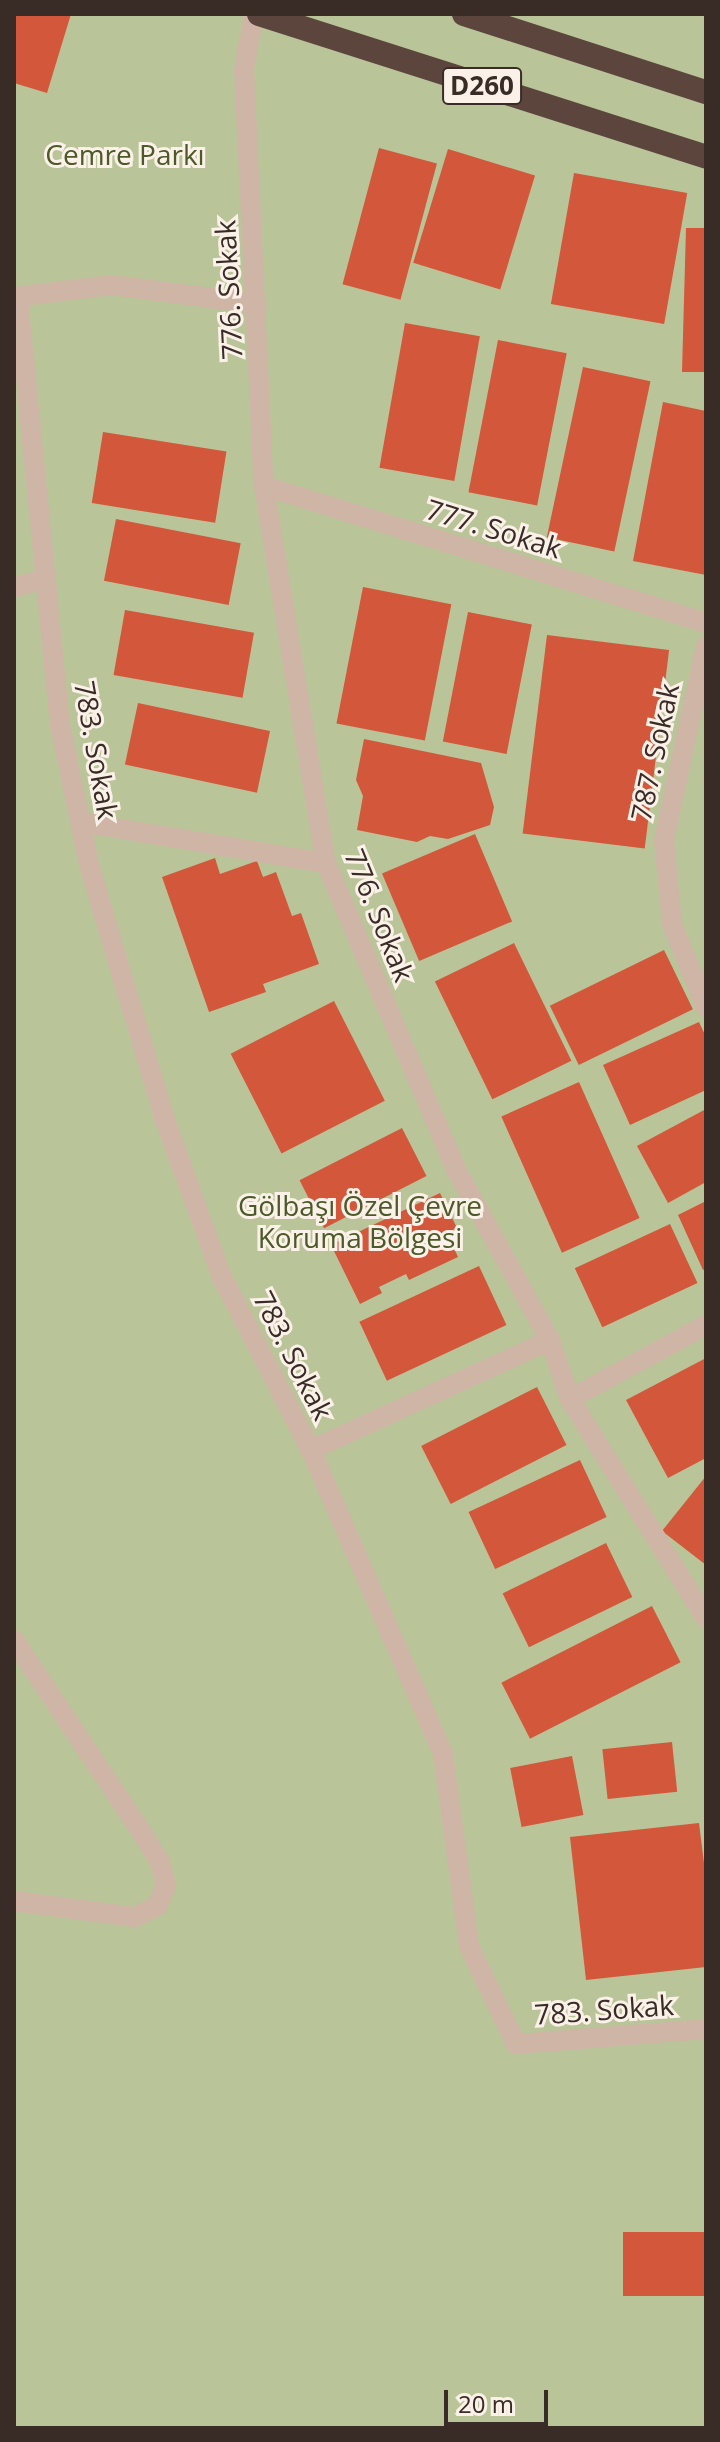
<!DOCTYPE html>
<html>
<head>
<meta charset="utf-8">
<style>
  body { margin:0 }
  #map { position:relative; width:720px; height:2442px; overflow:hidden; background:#f4e7db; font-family:"Open Sans",sans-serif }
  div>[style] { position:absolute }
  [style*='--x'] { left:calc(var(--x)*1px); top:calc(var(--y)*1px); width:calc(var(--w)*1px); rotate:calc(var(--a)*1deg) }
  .green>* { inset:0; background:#b9c599; transform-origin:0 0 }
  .building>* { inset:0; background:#d2573b; transform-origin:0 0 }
  .minor>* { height:20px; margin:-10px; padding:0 10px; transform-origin:10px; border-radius:10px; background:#ceb5a5 }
  .highway>* { height:24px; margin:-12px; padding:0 12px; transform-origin:12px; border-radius:12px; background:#5b453d }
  span { translate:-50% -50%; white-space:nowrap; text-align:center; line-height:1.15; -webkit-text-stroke:6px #fbf1e8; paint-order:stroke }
  .shield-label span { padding:2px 6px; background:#fbf1e8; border:2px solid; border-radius:6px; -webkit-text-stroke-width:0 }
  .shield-label { font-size:26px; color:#392c27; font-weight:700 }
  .park-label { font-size:28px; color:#4b5a28 }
  .street-label { font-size:28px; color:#392c27 }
  .frame { position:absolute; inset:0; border:16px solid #392c27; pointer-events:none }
  .scale { position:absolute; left:444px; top:2390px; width:104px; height:36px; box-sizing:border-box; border:4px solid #392c27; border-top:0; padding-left:10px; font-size:24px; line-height:28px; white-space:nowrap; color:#392c27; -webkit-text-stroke:6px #fbf1e8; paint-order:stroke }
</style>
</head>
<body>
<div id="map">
  <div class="green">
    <div style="left:14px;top:14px;width:692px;height:2414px"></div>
  </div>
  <div class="building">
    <div style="clip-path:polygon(14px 14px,71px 14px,47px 93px,14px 83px)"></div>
    <div style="left:379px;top:148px;width:60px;height:141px;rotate:15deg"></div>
    <div style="left:448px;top:149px;width:91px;height:119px;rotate:17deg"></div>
    <div style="left:574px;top:173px;width:115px;height:133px;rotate:10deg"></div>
    <div style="clip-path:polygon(686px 228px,706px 228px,706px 372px,682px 372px)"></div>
    <div style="left:405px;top:323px;width:76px;height:147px;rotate:10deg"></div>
    <div style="left:498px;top:340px;width:70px;height:155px;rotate:11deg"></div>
    <div style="left:583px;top:367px;width:69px;height:174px;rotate:12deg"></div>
    <div style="clip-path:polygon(663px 402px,706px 411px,706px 575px,633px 561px)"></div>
    <div style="left:103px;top:432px;width:125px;height:72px;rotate:9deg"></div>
    <div style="left:116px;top:519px;width:127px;height:63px;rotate:11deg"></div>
    <div style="left:363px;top:587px;width:90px;height:139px;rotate:11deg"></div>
    <div style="left:125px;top:610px;width:131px;height:66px;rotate:10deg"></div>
    <div style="left:468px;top:612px;width:65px;height:132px;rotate:11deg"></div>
    <div style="left:547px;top:635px;width:123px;height:200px;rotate:7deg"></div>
    <div style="left:138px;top:703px;width:135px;height:63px;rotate:12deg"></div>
    <div style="clip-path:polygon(364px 739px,481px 763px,494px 807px,490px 825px,448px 839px,430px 836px,417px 842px,357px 830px,363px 796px,356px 780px)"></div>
    <div style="left:475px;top:834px;width:95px;height:101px;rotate:67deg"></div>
    <div style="clip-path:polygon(215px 858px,220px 874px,257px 861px,263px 877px,276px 872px,292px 916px,301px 913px,319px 964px,263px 984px,266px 992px,209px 1012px,162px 877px)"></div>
    <div style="left:514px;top:943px;width:131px;height:88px;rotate:64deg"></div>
    <div style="left:664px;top:950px;width:66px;height:127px;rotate:64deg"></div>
    <div style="left:334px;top:1001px;width:112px;height:116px;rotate:63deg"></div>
    <div style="clip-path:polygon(699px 1022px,706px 1037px,706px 1090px,630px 1125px,603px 1065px)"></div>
    <div style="left:579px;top:1082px;width:149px;height:85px;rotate:66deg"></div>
    <div style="clip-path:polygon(706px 1109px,706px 1182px,668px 1203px,637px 1146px)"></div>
    <div style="left:402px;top:1128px;width:54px;height:115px;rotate:63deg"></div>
    <div style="clip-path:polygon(440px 1193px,457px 1228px,447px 1233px,458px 1257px,409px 1280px,406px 1274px,379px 1287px,382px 1293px,360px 1304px,331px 1245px)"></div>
    <div style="clip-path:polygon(706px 1201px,706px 1269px,703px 1270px,678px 1215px)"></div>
    <div style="left:670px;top:1224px;width:65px;height:105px;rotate:65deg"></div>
    <div style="left:479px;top:1266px;width:65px;height:132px;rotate:65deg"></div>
    <div style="clip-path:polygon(706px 1358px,706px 1458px,668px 1478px,626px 1400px)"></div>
    <div style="left:537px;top:1387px;width:65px;height:130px;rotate:63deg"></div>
    <div style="left:580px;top:1460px;width:63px;height:123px;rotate:65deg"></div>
    <div style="clip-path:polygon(706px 1476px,706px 1565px,662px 1531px)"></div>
    <div style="left:606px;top:1543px;width:60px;height:115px;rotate:64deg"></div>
    <div style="left:652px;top:1606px;width:63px;height:169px;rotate:63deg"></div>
    <div style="left:672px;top:1742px;width:50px;height:70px;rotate:84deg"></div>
    <div style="left:572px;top:1756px;width:60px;height:63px;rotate:79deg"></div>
    <div style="clip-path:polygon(699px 1823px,706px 1879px,706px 1967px,586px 1980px,570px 1837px)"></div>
    <div style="left:706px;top:2232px;width:64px;height:83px;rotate:90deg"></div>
  </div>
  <div class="minor">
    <div style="--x:254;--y:14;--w:56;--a:100.3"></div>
    <div style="--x:244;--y:69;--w:417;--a:87.3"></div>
    <div style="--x:264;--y:486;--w:382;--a:80.7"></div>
    <div style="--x:326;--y:863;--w:335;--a:67"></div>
    <div style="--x:457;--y:1171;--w:193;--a:61.2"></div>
    <div style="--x:550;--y:1340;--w:62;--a:71.3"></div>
    <div style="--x:570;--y:1399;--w:258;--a:58.2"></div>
    <div style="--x:14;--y:297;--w:99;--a:-7"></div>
    <div style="--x:112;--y:285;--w:146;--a:7.5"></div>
    <div style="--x:18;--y:297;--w:430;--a:84.4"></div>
    <div style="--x:60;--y:725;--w:146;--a:78.2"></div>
    <div style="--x:90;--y:868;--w:260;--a:73.4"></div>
    <div style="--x:164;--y:1117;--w:170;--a:70.1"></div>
    <div style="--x:222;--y:1277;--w:195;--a:62.8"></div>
    <div style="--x:311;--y:1450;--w:331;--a:66.5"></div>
    <div style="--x:443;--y:1753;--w:195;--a:82.3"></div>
    <div style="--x:469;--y:1946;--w:109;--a:64.4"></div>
    <div style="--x:516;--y:2044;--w:191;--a:-4.5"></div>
    <div style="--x:264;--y:486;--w:463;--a:17.2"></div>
    <div style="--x:14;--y:587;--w:33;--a:-14"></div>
    <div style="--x:706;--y:646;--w:198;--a:102.2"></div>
    <div style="--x:664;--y:840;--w:84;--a:84.6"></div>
    <div style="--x:672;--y:924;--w:90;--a:67.7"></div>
    <div style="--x:80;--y:822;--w:249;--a:9.5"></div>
    <div style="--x:570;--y:1399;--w:155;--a:-28.6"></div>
    <div style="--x:311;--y:1450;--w:263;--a:-24.7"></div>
    <div style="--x:14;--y:1640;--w:222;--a:56.4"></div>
    <div style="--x:137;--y:1825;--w:44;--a:58.1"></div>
    <div style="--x:160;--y:1862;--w:24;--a:75"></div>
    <div style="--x:166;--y:1885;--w:23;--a:113"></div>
    <div style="--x:157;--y:1906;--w:25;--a:154"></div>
    <div style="--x:134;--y:1917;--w:121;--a:-172.4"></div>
  </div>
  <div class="highway">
    <div style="--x:259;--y:14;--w:469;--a:17.7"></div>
    <div style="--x:464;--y:14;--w:254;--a:17.9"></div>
  </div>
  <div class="shield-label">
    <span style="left:482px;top:86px">D260</span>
  </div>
  <div class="park-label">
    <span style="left:125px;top:154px">Cemre Parkı</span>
    <span style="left:360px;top:1221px">Gölbaşı Özel Çevre<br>Koruma Bölgesi</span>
  </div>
  <div class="street-label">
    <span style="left:228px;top:290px;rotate:-93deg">776. Sokak</span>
    <span style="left:494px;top:528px;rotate:17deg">777. Sokak</span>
    <span style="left:97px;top:750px;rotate:80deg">783. Sokak</span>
    <span style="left:654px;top:752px;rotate:-78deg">787. Sokak</span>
    <span style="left:380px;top:915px;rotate:68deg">776. Sokak</span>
    <span style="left:294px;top:1355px;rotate:63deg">783. Sokak</span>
    <span style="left:604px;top:2009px;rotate:-4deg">783. Sokak</span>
  </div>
  <div class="frame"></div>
  <div class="scale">20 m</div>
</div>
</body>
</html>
